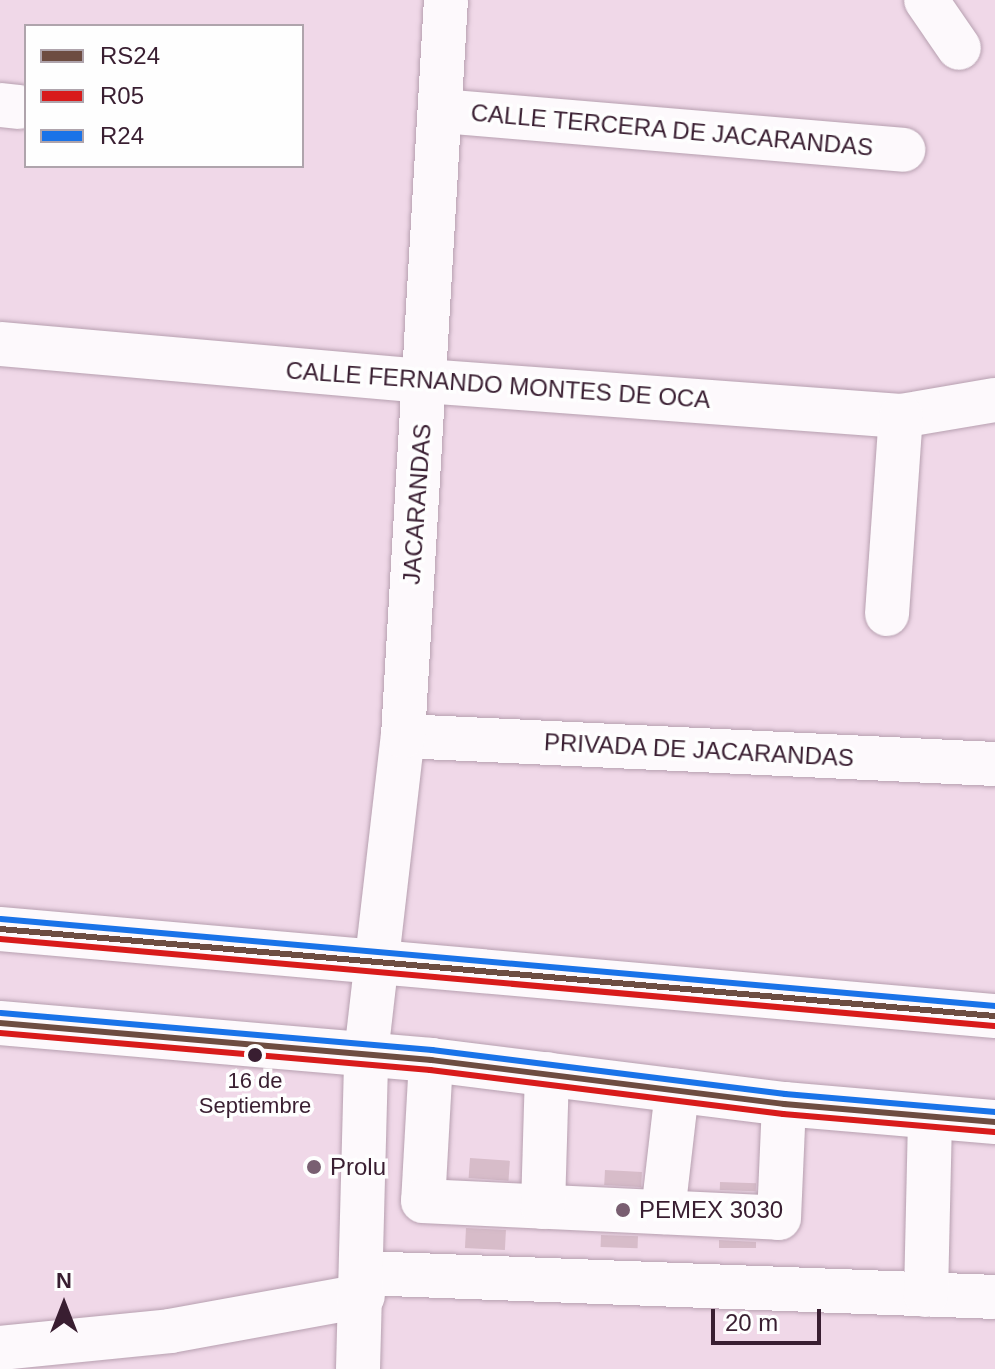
<!DOCTYPE html>
<html>
<head>
<meta charset="utf-8">
<style>
  body { margin:0 }
  #map { position:relative; width:995px; height:1369px; overflow:hidden; background:#f0d8e8; font-family:Helvetica,sans-serif }
  div>[style] { position:absolute }
  [style*='--x'] { left:calc(var(--x)*1px); top:calc(var(--y)*1px); width:calc(var(--w)*1px); rotate:calc(var(--a)*1deg) }
  .building>* { inset:0; background:#d7bcc9; transform-origin:0 0 }
  .roads { filter:drop-shadow(0 0 2px #b7a0b0) drop-shadow(0 0 2px #b7a0b0) }
  .minor>* { height:44px; margin:-22px; padding:0 22px; transform-origin:22px; border-radius:22px; background:#fdf9fc }
  .major>* { height:44px; margin:-22px; padding:0 22px; transform-origin:22px; border-radius:22px; background:#fdf9fc }
  .bus-1>* { height:6px; margin:-3px; padding:0 3px; transform-origin:3px; border-radius:3px; background:#6d4c41 }
  .bus-2>* { height:6px; margin:-3px; padding:0 3px; transform-origin:3px; border-radius:3px; background:#d81b1b }
  .bus-3>* { height:6px; margin:-3px; padding:0 3px; transform-origin:3px; border-radius:3px; background:#1a73e8 }
  .dots>* { width:22px; height:22px; translate:-50% -50%; box-sizing:border-box; border:4px solid #fefefe; border-radius:50% }
  span { translate:-50% -50%; white-space:nowrap; text-align:center; line-height:1.15; -webkit-text-stroke:7px #fefefe; paint-order:stroke }
  .bus-label { font-size:22px; color:#391e31 }
  .street-label { font-size:24px; color:#391e31 }
  .poi-label { font-size:24px; color:#391e31 }
  .left { translate:0 -50%; text-align:left }
  .legend { position:absolute; left:24px; top:24px; width:280px; height:144px; box-sizing:border-box; background:#fefefe; border:2px solid #afa4ac; margin:0; padding:10px 14px; list-style:none; font-size:24px; color:#391e31 }
  .legend li { display:flex; align-items:center; gap:16px; height:40px }
  .legend b { width:40px; border:2px solid #afa4ac }
  .north { position:absolute; left:24px; top:1265px; width:80px; height:80px; -webkit-text-stroke:6px #fefefe; paint-order:stroke; rotate:0deg; font-size:22px; font-weight:700; line-height:32px; text-align:center; color:#391e31 }
  .north::after { content:''; display:block; margin:auto; width:28px; height:36px; background:#391e31; clip-path:polygon(50% 0,100% 100%,50% 72%,0 100%) }
  .scale { position:absolute; left:711px; top:1309px; width:110px; height:36px; box-sizing:border-box; border:4px solid #391e31; border-top:0; padding-left:10px; font-size:24px; line-height:28px; white-space:nowrap; color:#391e31; -webkit-text-stroke:6px #fefefe; paint-order:stroke }
</style>
</head>
<body>
<div id="map">
  <div class="building">
    <div style="left:470px;top:1158px;width:40px;height:20px;rotate:4deg"></div>
    <div style="left:605px;top:1170px;width:37px;height:15px;rotate:3deg"></div>
    <div style="left:720px;top:1182px;width:36px;height:8px;rotate:2deg"></div>
    <div style="left:466px;top:1228px;width:40px;height:20px;rotate:3deg"></div>
    <div style="left:601px;top:1235px;width:37px;height:12px;rotate:2deg"></div>
    <div style="clip-path:polygon(719px 1240px,756px 1242px,756px 1248px,719px 1248px)"></div>
  </div>
  <div class="roads">
    <div class="minor">
      <div style="--x:926;--y:0;--w:58;--a:55.5"></div>
      <div style="--x:0;--y:105;--w:19;--a:6"></div>
      <div style="--x:441;--y:111;--w:464;--a:4.8"></div>
      <div style="--x:0;--y:344;--w:427;--a:5"></div>
      <div style="--x:425;--y:381;--w:477;--a:4.2"></div>
      <div style="--x:901;--y:416;--w:95;--a:-9.7"></div>
      <div style="--x:887;--y:614;--w:198;--a:-86"></div>
      <div style="--x:403;--y:736;--w:593;--a:2.71"></div>
      <div style="--x:431;--y:1060;--w:141;--a:93.2"></div>
      <div style="--x:423;--y:1201;--w:356;--a:2.7"></div>
      <div style="--x:779;--y:1218;--w:114;--a:-87.5"></div>
      <div style="--x:543;--y:1207;--w:133;--a:-88.3"></div>
      <div style="--x:663;--y:1212;--w:122;--a:-83.4"></div>
      <div style="--x:363;--y:1273;--w:632;--a:2.17"></div>
      <div style="--x:926;--y:1295;--w:178;--a:-88.7"></div>
      <div style="--x:0;--y:1348;--w:171;--a:-5.7"></div>
      <div style="--x:170;--y:1331;--w:196;--a:-10.3"></div>
      <div style="--x:358;--y:1369;--w:315;--a:-88.5"></div>
      <div style="--x:366;--y:1054;--w:320;--a:-83.4"></div>
      <div style="--x:403;--y:736;--w:737;--a:-86.66"></div>
    </div>
    <div class="major">
      <div style="--x:0;--y:929;--w:999;--a:5"></div>
      <div style="--x:0;--y:1023;--w:433;--a:4.9"></div>
      <div style="--x:431;--y:1060;--w:356;--a:7.1"></div>
      <div style="--x:784;--y:1104;--w:212;--a:4.9"></div>
    </div>
  </div>
  <div class="bus-1">
    <div style="--x:0;--y:929;--w:999;--a:5"></div>
    <div style="--x:0;--y:1023;--w:433;--a:4.9"></div>
    <div style="--x:431;--y:1060;--w:356;--a:7.1"></div>
    <div style="--x:784;--y:1104;--w:212;--a:4.9"></div>
  </div>
  <div class="bus-2">
    <div style="--x:0;--y:939;--w:998;--a:5"></div>
    <div style="--x:0;--y:1033;--w:432;--a:4.9"></div>
    <div style="--x:430;--y:1070;--w:356;--a:7.1"></div>
    <div style="--x:783;--y:1114;--w:212;--a:4.9"></div>
  </div>
  <div class="bus-3">
    <div style="--x:1;--y:919;--w:998;--a:5"></div>
    <div style="--x:1;--y:1013;--w:433;--a:4.9"></div>
    <div style="--x:432;--y:1050;--w:356;--a:7.1"></div>
    <div style="--x:785;--y:1094;--w:211;--a:4.9"></div>
  </div>
  <div class="dots">
    <div style="left:255px;top:1055px;background:#391e31"></div>
    <div style="left:314px;top:1167px;background:#795f71"></div>
    <div style="left:623px;top:1210px;background:#795f71"></div>
  </div>
  <div class="bus-label">
    <span style="left:255px;top:1093px">16 de<br>Septiembre</span>
  </div>
  <div class="street-label">
    <span style="left:672px;top:130px;rotate:5deg">CALLE TERCERA DE JACARANDAS</span>
    <span style="left:498px;top:385px;rotate:4deg">CALLE FERNANDO MONTES DE OCA</span>
    <span style="left:417px;top:504px;rotate:-86deg">JACARANDAS</span>
    <span style="left:699px;top:750px;rotate:3deg">PRIVADA DE JACARANDAS</span>
  </div>
  <div class="poi-label">
    <span class="left" style="left:330px;top:1167px">Prolu</span>
    <span class="left" style="left:639px;top:1210px">PEMEX 3030</span>
  </div>
  <ul class="legend">
  <li><b style="height:10px;background:#6d4c41"></b>RS24</li>
  <li><b style="height:10px;background:#d81b1b"></b>R05</li>
  <li><b style="height:10px;background:#1a73e8"></b>R24</li>
  </ul>
  <div class="north">N</div>
  <div class="scale">20 m</div>
</div>
</body>
</html>
